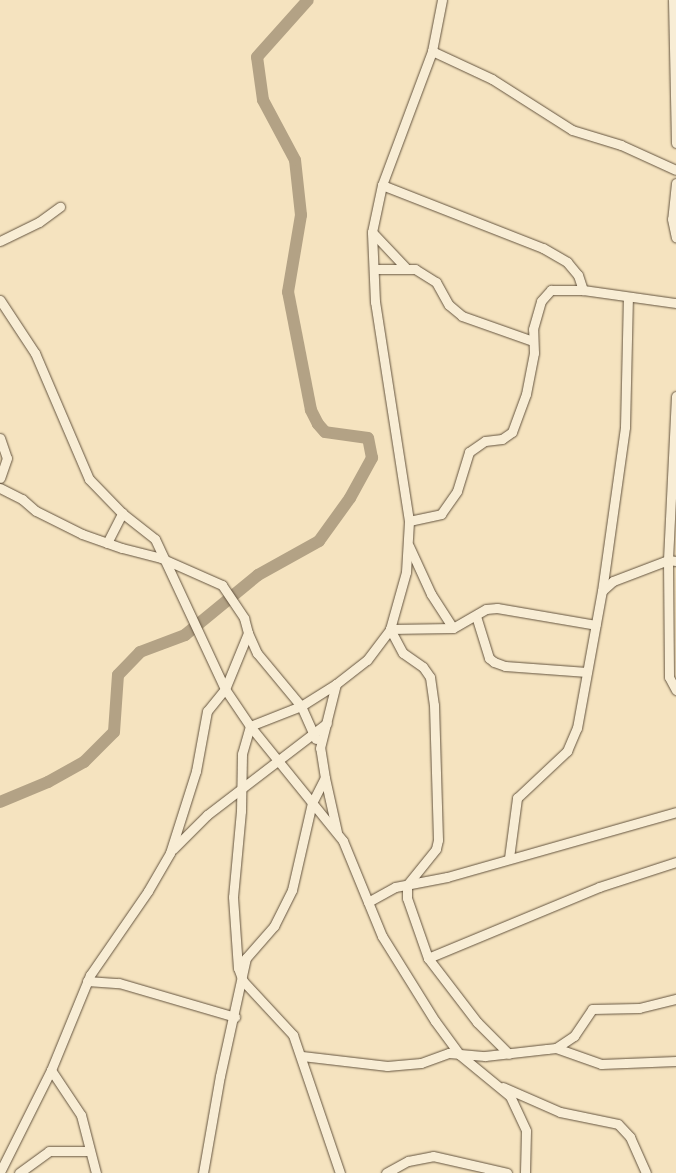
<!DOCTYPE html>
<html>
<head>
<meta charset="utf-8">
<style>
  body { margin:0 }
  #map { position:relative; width:676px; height:1173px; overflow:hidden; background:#f5e3bf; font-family:"IM FELL English",serif }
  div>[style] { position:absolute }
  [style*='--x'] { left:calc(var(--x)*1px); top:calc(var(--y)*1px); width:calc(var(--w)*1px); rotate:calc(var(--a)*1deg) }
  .river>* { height:12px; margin:-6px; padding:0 6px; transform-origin:6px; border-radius:6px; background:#b3a285 }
  .roads { filter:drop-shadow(0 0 1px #64543f) drop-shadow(0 0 1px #64543f) }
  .street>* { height:9px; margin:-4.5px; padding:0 4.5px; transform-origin:4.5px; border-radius:4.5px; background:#f8edd5 }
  span { translate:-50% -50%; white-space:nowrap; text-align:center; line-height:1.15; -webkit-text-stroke:4px #f8edd5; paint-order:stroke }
</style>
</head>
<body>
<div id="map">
  <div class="river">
    <div style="--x:0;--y:802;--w:52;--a:-22.6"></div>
    <div style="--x:48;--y:782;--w:41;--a:-29.1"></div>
    <div style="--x:84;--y:762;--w:42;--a:-45"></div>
    <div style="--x:114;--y:732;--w:57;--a:-86"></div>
    <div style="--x:118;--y:675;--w:32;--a:-46"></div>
    <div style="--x:140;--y:652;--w:48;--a:-20.7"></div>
    <div style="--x:185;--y:635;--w:94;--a:-39.4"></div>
    <div style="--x:258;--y:575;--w:70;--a:-29.1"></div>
    <div style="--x:319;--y:541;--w:53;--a:-54.2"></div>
    <div style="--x:350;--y:498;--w:46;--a:-61.2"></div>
    <div style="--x:372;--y:458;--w:20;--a:-101"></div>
    <div style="--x:368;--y:438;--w:43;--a:-172.1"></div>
    <div style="--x:325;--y:432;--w:11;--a:-131"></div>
    <div style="--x:318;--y:424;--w:16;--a:-117"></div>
    <div style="--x:311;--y:410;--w:120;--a:-101"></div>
    <div style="--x:288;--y:292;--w:78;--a:-80.4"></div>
    <div style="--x:301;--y:215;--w:55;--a:-96.2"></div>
    <div style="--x:295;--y:160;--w:68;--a:-118.1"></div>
    <div style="--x:263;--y:100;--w:43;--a:-97.9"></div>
    <div style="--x:257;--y:57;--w:76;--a:-48.2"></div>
  </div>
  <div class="roads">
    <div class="street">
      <div style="--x:673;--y:0;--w:143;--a:88.8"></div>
      <div style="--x:432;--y:51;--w:66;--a:25"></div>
      <div style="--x:492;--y:79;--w:95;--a:32.5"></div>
      <div style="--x:572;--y:130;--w:51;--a:17"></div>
      <div style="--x:621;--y:145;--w:60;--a:24.4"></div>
      <div style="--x:676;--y:183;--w:36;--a:96"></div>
      <div style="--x:672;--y:219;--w:19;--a:78"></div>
      <div style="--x:382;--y:185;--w:173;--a:21.4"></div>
      <div style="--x:543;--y:248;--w:28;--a:30"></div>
      <div style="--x:567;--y:262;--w:17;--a:50"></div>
      <div style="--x:578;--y:275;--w:16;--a:72"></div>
      <div style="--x:583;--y:290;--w:94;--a:8"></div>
      <div style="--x:372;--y:232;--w:48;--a:46.7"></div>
      <div style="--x:0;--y:241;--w:43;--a:-26"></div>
      <div style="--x:39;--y:222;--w:26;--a:-36"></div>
      <div style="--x:374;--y:269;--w:41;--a:0"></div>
      <div style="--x:415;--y:269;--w:25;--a:32"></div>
      <div style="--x:436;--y:282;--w:26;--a:61"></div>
      <div style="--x:449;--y:305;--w:17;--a:40"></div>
      <div style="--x:462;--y:316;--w:75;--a:19.4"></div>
      <div style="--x:0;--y:300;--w:64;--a:56.6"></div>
      <div style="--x:35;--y:353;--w:137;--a:66.8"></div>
      <div style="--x:89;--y:479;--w:47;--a:45.9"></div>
      <div style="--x:122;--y:513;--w:42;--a:38.2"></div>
      <div style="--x:155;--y:539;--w:166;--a:65"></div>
      <div style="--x:225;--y:689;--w:45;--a:56"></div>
      <div style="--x:250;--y:726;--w:148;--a:51"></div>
      <div style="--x:343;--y:841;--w:103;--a:67.7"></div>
      <div style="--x:382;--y:936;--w:100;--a:58.1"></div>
      <div style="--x:435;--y:1021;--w:42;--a:53.7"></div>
      <div style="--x:460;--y:1055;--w:65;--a:39.4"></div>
      <div style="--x:510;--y:1096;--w:38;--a:65"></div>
      <div style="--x:526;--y:1131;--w:42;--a:91.4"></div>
      <div style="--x:676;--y:396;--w:164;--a:92.8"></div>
      <div style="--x:668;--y:560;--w:117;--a:89.5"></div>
      <div style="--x:669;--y:677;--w:15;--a:62"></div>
      <div style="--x:0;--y:438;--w:21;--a:71"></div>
      <div style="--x:7;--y:458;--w:21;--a:109"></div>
      <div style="--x:0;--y:488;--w:25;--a:27"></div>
      <div style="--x:22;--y:499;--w:18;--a:41"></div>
      <div style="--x:36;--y:511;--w:51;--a:26.6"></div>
      <div style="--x:82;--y:534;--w:42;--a:19.3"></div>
      <div style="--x:122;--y:548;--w:40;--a:14.4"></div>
      <div style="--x:161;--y:558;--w:67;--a:23.9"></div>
      <div style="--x:222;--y:585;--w:40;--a:56"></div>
      <div style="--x:244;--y:618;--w:16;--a:75"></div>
      <div style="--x:248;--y:633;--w:61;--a:112.3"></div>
      <div style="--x:225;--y:689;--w:28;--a:129"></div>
      <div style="--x:207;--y:711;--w:61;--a:100.4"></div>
      <div style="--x:196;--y:771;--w:86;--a:107.6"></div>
      <div style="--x:170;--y:853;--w:44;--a:120.1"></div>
      <div style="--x:148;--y:891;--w:102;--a:124.6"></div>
      <div style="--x:90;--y:975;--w:103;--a:112.3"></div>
      <div style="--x:51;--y:1070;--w:114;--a:116.6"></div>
      <div style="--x:409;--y:521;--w:33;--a:-12"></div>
      <div style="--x:441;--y:514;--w:28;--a:-55"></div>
      <div style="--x:457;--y:491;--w:41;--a:-72.9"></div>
      <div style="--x:469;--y:452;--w:19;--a:-35"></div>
      <div style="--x:485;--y:441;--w:17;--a:-7"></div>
      <div style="--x:502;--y:439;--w:12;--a:-35"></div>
      <div style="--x:512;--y:432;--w:40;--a:-69.8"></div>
      <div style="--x:526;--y:394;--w:42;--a:-79"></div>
      <div style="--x:534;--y:353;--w:24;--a:-92"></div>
      <div style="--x:533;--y:329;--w:29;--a:-74"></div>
      <div style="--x:541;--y:301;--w:15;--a:-48"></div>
      <div style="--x:551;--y:290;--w:32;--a:0"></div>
      <div style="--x:107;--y:543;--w:34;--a:-63"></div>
      <div style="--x:409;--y:546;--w:53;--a:65.4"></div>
      <div style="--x:431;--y:594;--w:40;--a:57.1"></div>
      <div style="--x:602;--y:591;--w:15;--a:-42"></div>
      <div style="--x:613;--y:581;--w:59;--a:-20.9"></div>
      <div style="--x:668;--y:560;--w:8;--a:7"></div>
      <div style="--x:476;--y:616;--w:44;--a:72.8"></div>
      <div style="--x:489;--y:658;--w:6;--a:39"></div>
      <div style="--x:494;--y:662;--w:12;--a:20"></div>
      <div style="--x:505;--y:666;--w:82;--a:4.2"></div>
      <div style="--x:390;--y:629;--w:27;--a:62"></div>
      <div style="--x:403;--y:653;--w:24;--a:35"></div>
      <div style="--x:423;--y:667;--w:12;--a:55"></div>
      <div style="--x:430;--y:677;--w:28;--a:82"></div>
      <div style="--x:434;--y:705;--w:135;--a:88.3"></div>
      <div style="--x:438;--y:840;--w:9;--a:103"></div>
      <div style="--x:436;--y:849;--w:46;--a:128.9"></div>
      <div style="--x:407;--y:885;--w:13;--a:90"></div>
      <div style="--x:407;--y:898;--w:64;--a:70.7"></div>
      <div style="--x:428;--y:958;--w:81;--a:52.6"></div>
      <div style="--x:477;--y:1022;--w:45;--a:45"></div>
      <div style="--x:390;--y:629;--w:63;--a:-0.9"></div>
      <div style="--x:453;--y:628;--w:38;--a:-30"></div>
      <div style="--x:486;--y:609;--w:11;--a:-5"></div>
      <div style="--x:497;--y:608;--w:100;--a:9.7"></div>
      <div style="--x:248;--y:633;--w:22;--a:66"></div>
      <div style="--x:257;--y:653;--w:69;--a:50.3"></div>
      <div style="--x:301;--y:706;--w:36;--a:66"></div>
      <div style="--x:336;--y:684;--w:41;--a:147.8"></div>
      <div style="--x:301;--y:706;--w:55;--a:158.6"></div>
      <div style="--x:250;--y:726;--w:29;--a:106"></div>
      <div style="--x:242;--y:754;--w:57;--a:91"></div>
      <div style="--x:241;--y:811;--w:86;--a:95.3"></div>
      <div style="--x:233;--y:897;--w:71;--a:86"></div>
      <div style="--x:238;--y:968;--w:14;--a:69"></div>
      <div style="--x:243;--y:981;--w:74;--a:47.2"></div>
      <div style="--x:293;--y:1035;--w:146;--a:71.2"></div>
      <div style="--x:325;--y:778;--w:55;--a:77.5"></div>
      <div style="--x:173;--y:849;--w:48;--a:-45"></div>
      <div style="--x:207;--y:815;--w:151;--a:-37.5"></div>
      <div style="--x:509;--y:858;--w:61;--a:-82.4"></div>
      <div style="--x:517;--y:798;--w:69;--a:-43.2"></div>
      <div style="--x:567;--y:751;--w:25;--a:-67"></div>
      <div style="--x:577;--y:728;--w:139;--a:-79.7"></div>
      <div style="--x:602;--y:591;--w:166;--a:-82"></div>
      <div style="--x:625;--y:427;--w:129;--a:-88.7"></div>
      <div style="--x:368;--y:902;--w:31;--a:-29"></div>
      <div style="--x:395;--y:887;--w:53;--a:-10.9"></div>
      <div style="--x:447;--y:877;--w:238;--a:-15.8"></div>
      <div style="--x:428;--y:958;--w:185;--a:-22.5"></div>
      <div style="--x:599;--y:887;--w:81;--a:-18"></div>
      <div style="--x:87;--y:981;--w:32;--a:4"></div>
      <div style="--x:119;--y:983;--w:121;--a:16.3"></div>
      <div style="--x:556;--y:1048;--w:48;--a:19.6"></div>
      <div style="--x:601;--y:1064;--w:75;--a:-2.3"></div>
      <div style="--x:302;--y:1056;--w:86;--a:6.7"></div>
      <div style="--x:387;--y:1066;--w:34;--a:-5"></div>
      <div style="--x:421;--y:1063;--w:30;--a:-20"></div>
      <div style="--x:449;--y:1053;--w:36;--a:5"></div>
      <div style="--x:485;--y:1056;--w:62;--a:-6.4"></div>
      <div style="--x:547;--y:1049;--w:9;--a:-6"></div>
      <div style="--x:556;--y:1048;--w:22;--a:-34"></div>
      <div style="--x:574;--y:1036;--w:32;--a:-56"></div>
      <div style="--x:592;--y:1009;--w:47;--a:-1.2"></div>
      <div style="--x:639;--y:1008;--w:38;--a:-14"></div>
      <div style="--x:51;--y:1070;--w:54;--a:56.3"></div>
      <div style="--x:81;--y:1115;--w:60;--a:75.5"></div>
      <div style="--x:503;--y:1087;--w:62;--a:23.7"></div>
      <div style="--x:560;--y:1112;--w:59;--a:11.7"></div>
      <div style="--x:618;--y:1124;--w:18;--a:47"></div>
      <div style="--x:630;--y:1137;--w:39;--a:66"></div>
      <div style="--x:19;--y:1173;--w:37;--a:-36"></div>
      <div style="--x:49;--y:1151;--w:40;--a:0"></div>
      <div style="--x:203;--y:1173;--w:98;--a:-80.1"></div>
      <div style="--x:220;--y:1076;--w:121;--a:-77.6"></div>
      <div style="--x:246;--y:958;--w:43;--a:-48.8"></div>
      <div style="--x:274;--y:926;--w:40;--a:-63.4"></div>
      <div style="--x:292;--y:890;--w:89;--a:-77.1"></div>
      <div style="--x:312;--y:803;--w:28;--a:-63"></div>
      <div style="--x:325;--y:778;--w:30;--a:-99"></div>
      <div style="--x:320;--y:748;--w:66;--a:-76"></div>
      <div style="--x:336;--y:684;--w:39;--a:-38"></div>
      <div style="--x:367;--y:660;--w:39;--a:-53"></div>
      <div style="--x:390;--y:629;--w:59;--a:-74.3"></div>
      <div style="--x:406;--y:572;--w:51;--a:-86.6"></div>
      <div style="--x:409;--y:521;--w:222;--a:-98.8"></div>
      <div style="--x:375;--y:302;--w:70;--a:-92.5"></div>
      <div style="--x:372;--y:232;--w:48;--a:-78"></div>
      <div style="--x:382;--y:185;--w:143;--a:-69.5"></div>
      <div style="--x:432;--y:51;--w:52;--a:-78.9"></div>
      <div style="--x:386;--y:1173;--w:25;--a:-29"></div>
      <div style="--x:408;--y:1161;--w:25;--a:-11"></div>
      <div style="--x:433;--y:1156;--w:76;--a:12.9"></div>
    </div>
  </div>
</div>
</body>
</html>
